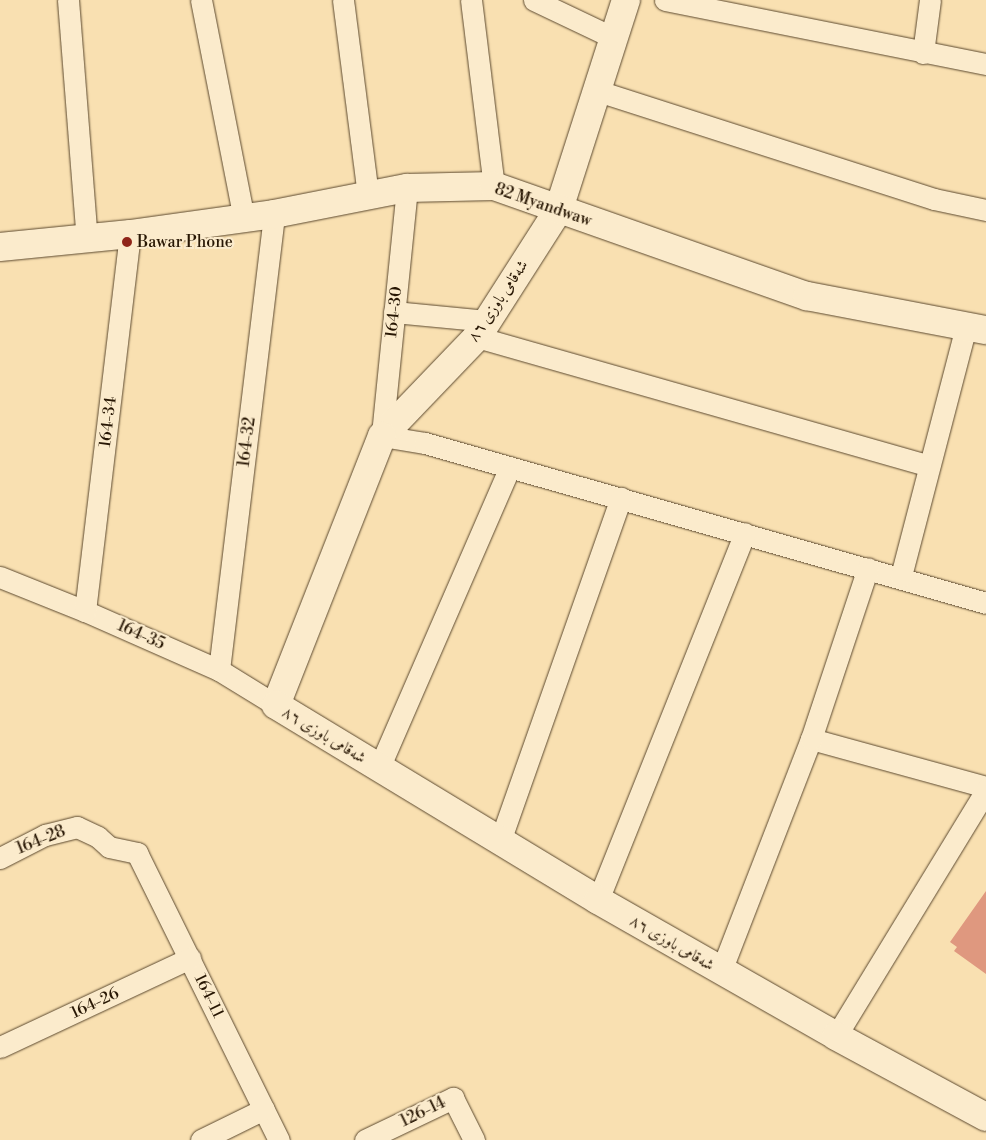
<!DOCTYPE html>
<html>
<head>
<meta charset="utf-8">
<style>
  body { margin:0 }
  #map { position:relative; width:986px; height:1140px; overflow:hidden; background:#f9e0b1; font-family:"Libre Bodoni",Amiri,serif }
  div>[style] { position:absolute }
  [style*='--x'] { left:calc(var(--x)*1px); top:calc(var(--y)*1px); width:calc(var(--w)*1px); rotate:calc(var(--a)*1deg) }
  .building>* { inset:0; background:#df987f }
  .roads { filter:drop-shadow(0 0 1px #5c492f) drop-shadow(0 0 1px #5c492f) }
  .street>* { height:21px; margin:-10.5px; padding:0 10.5px; transform-origin:10.5px; border-radius:10.5px; background:#fbebcc }
  .secondary>* { height:28px; margin:-14px; padding:0 14px; transform-origin:14px; border-radius:14px; background:#fbebcc }
  .dots>* { width:14px; height:14px; translate:-50% -50%; box-sizing:border-box; border:2px solid #fbebcc; border-radius:50% }
  span { translate:-50% -50%; white-space:nowrap; text-align:center; line-height:1.15; -webkit-text-stroke:4px #fbebcc; paint-order:stroke }
  .street-label { font-size:16px; color:#281704 }
  .poi-label { font-size:16px; color:#281704 }
  .left { translate:0 -50%; text-align:left }
</style>
</head>
<body>
<div id="map">
  <div class="building">
    <div style="clip-path:polygon(986px 891px,986px 974px,954px 951px,957px 947px,950px 942px)"></div>
  </div>
  <div class="roads">
    <div class="street">
      <div style="--x:68;--y:0;--w:240;--a:85.5"></div>
      <div style="--x:201;--y:0;--w:223;--a:78.9"></div>
      <div style="--x:343;--y:0;--w:196;--a:82.7"></div>
      <div style="--x:471;--y:0;--w:187;--a:83"></div>
      <div style="--x:534;--y:0;--w:89;--a:25.4"></div>
      <div style="--x:665;--y:0;--w:327;--a:11.3"></div>
      <div style="--x:923;--y:53;--w:53;--a:-82.5"></div>
      <div style="--x:598;--y:91;--w:353;--a:17.8"></div>
      <div style="--x:934;--y:199;--w:53;--a:11.9"></div>
      <div style="--x:407;--y:188;--w:249;--a:95.8"></div>
      <div style="--x:382;--y:436;--w:44;--a:9.2"></div>
      <div style="--x:425;--y:443;--w:583;--a:15.92"></div>
      <div style="--x:394;--y:312;--w:93;--a:5.5"></div>
      <div style="--x:477;--y:337;--w:470;--a:15.9"></div>
      <div style="--x:901;--y:576;--w:257;--a:-75.4"></div>
      <div style="--x:0;--y:577;--w:92;--a:21.8"></div>
      <div style="--x:85;--y:611;--w:146;--a:23.8"></div>
      <div style="--x:219;--y:670;--w:67;--a:31.6"></div>
      <div style="--x:85;--y:611;--w:380;--a:-83.2"></div>
      <div style="--x:219;--y:670;--w:459;--a:-83.1"></div>
      <div style="--x:811;--y:739;--w:181;--a:15.3"></div>
      <div style="--x:379;--y:768;--w:328;--a:-66.5"></div>
      <div style="--x:500;--y:841;--w:364;--a:-70.6"></div>
      <div style="--x:0;--y:858;--w:51;--a:-27.1"></div>
      <div style="--x:45;--y:835;--w:33;--a:-14"></div>
      <div style="--x:77;--y:827;--w:23;--a:25"></div>
      <div style="--x:98;--y:837;--w:15;--a:42"></div>
      <div style="--x:109;--y:847;--w:29;--a:12"></div>
      <div style="--x:137;--y:853;--w:320;--a:63.7"></div>
      <div style="--x:598;--y:900;--w:395;--a:-68.2"></div>
      <div style="--x:721;--y:971;--w:249;--a:-68.8"></div>
      <div style="--x:811;--y:739;--w:180;--a:-71.6"></div>
      <div style="--x:836;--y:1036;--w:288;--a:-58.6"></div>
      <div style="--x:0;--y:1047;--w:210;--a:-25.1"></div>
      <div style="--x:201;--y:1140;--w:70;--a:-26.2"></div>
      <div style="--x:365;--y:1140;--w:98;--a:-25.5"></div>
      <div style="--x:453;--y:1098;--w:47;--a:63.4"></div>
    </div>
    <div class="secondary">
      <div style="--x:626;--y:0;--w:219;--a:107.8"></div>
      <div style="--x:559;--y:209;--w:152;--a:122.6"></div>
      <div style="--x:477;--y:337;--w:137;--a:133.8"></div>
      <div style="--x:382;--y:436;--w:289;--a:111.5"></div>
      <div style="--x:276;--y:705;--w:376;--a:31.2"></div>
      <div style="--x:598;--y:900;--w:274;--a:29.7"></div>
      <div style="--x:836;--y:1036;--w:170;--a:28.4"></div>
      <div style="--x:0;--y:247;--w:131;--a:-5.7"></div>
      <div style="--x:130;--y:234;--w:145;--a:-7.9"></div>
      <div style="--x:274;--y:214;--w:136;--a:-11.1"></div>
      <div style="--x:407;--y:188;--w:87;--a:-1.3"></div>
      <div style="--x:494;--y:186;--w:332;--a:19.4"></div>
      <div style="--x:807;--y:296;--w:182;--a:10.8"></div>
    </div>
  </div>
  <div class="dots">
    <div style="left:127px;top:242px;background:#8f2418"></div>
  </div>
  <div class="street-label">
    <span style="left:543px;top:205px;rotate:19deg">82 Myandwaw</span>
    <span style="left:498px;top:301px;rotate:-56deg">شەقامی باوزی ٨٦</span>
    <span style="left:394px;top:312px;rotate:-84deg">164-30</span>
    <span style="left:108px;top:422px;rotate:-83deg">164-34</span>
    <span style="left:247px;top:442px;rotate:-83deg">164-32</span>
    <span style="left:141px;top:635px;rotate:24deg">164-35</span>
    <span style="left:324px;top:735px;rotate:31deg">شەقامی باوزی ٨٦</span>
    <span style="left:41px;top:840px;rotate:-22deg">164-28</span>
    <span style="left:672px;top:943px;rotate:30deg">شەقامی باوزی ٨٦</span>
    <span style="left:209px;top:996px;rotate:64deg">164-11</span>
    <span style="left:95px;top:1003px;rotate:-25deg">164-26</span>
    <span style="left:423px;top:1112px;rotate:-26deg">126-14</span>
  </div>
  <div class="poi-label">
    <span class="left" style="left:137px;top:242px">Bawar Phone</span>
  </div>
</div>
</body>
</html>
